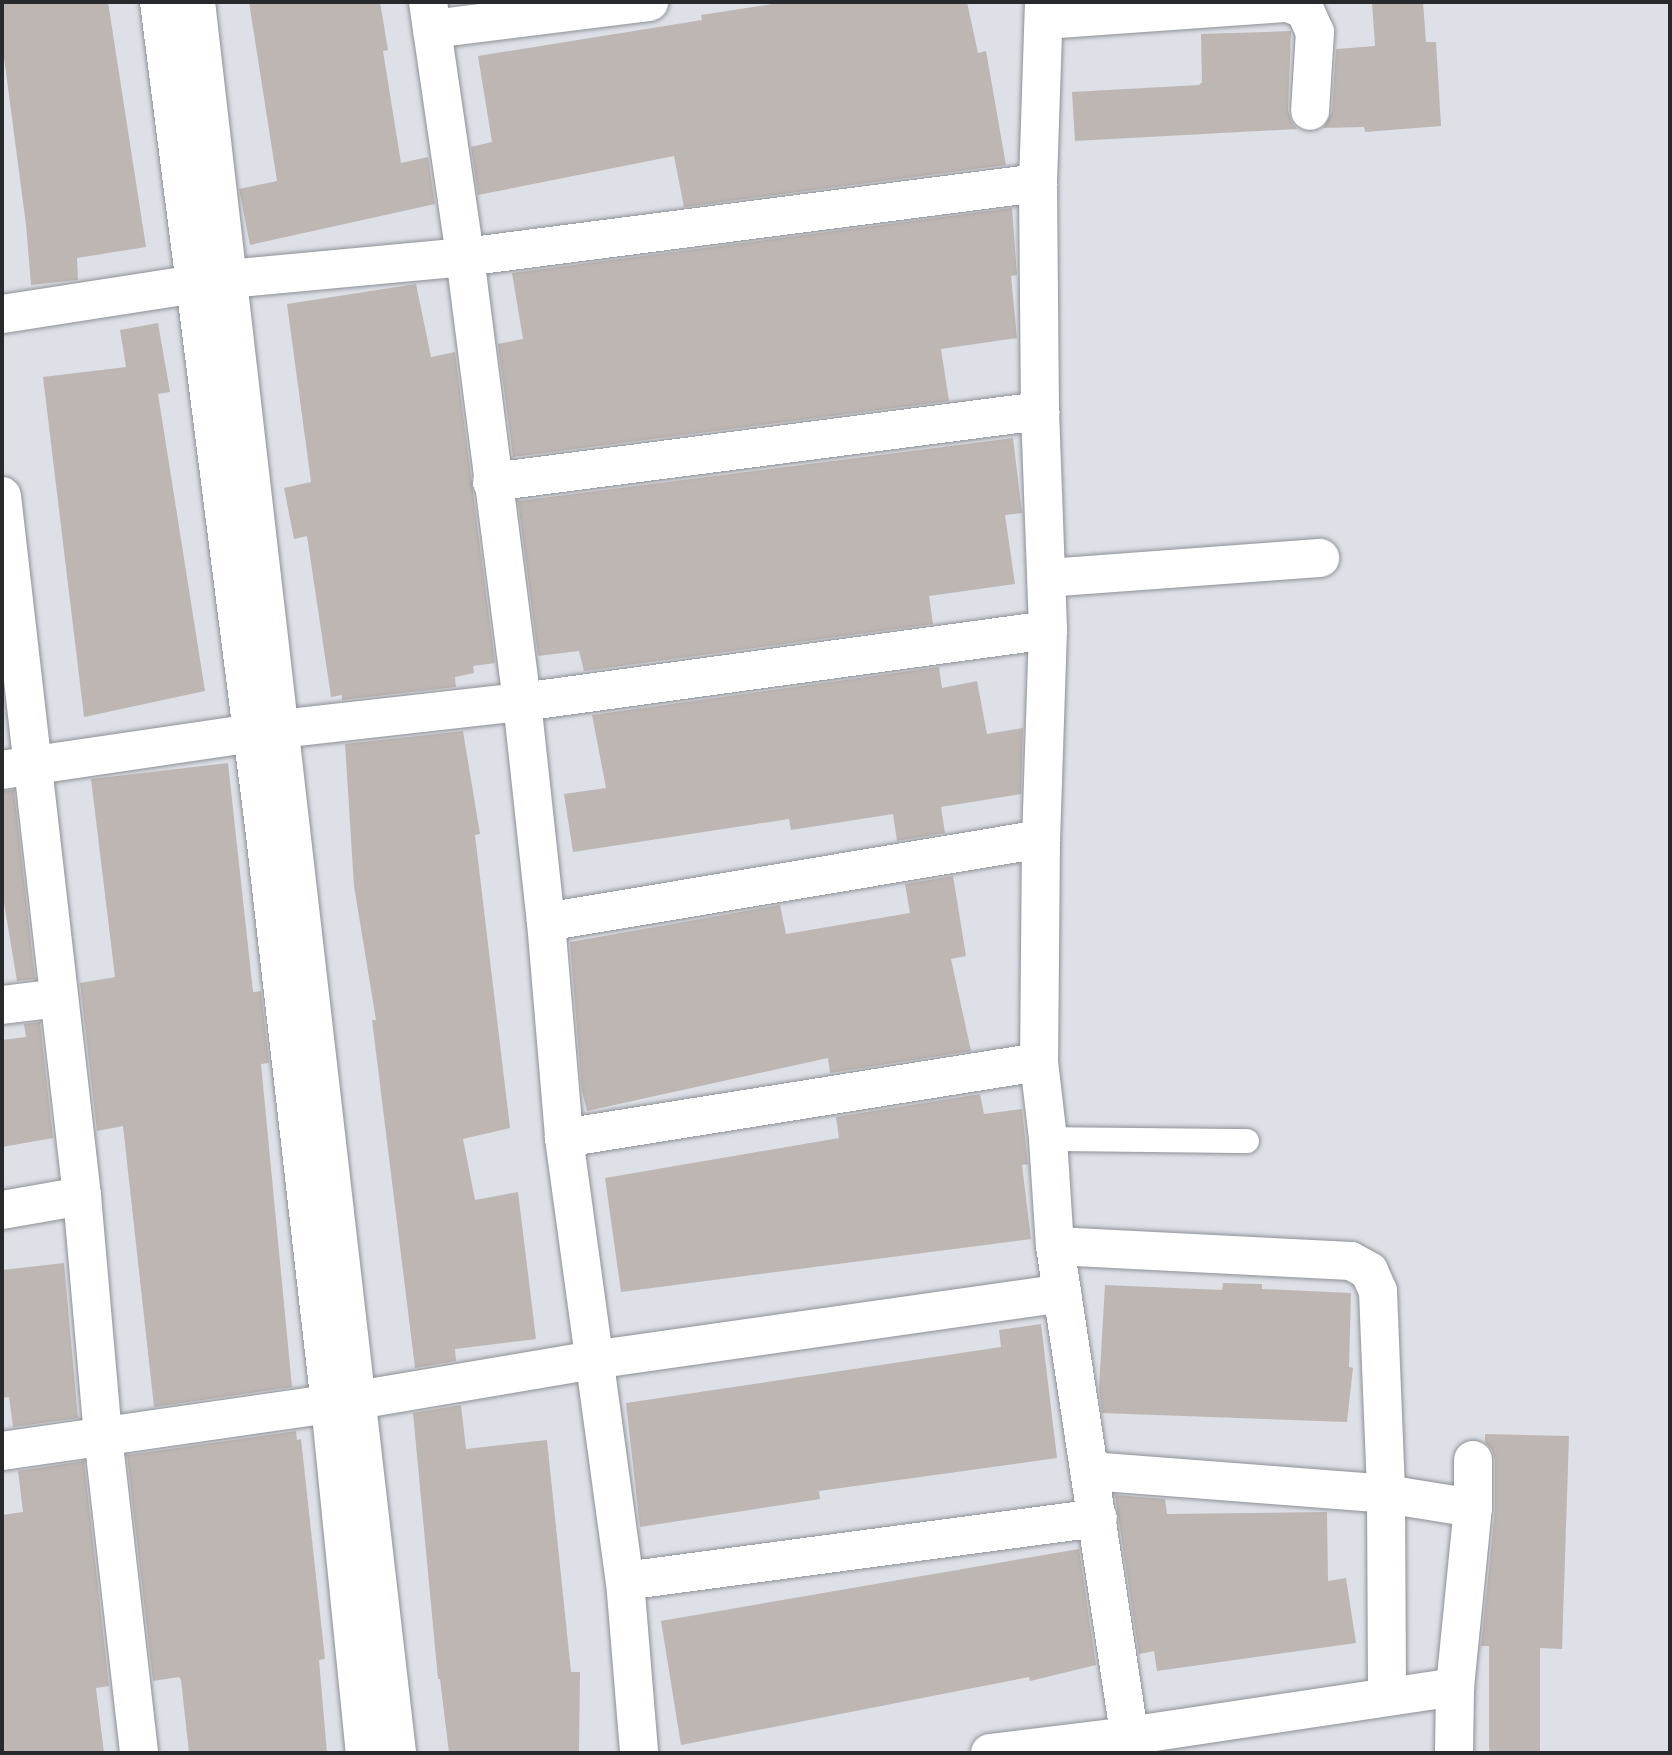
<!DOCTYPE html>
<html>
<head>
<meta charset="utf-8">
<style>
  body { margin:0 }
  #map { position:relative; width:1672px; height:1755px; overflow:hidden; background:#dde0e7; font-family:"Roboto Condensed",sans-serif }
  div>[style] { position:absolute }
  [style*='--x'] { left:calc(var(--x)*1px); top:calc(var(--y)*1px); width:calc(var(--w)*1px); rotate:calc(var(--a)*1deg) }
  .building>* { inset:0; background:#beb6b3 }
  .roads { filter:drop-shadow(0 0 2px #8d9096) drop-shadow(0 0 2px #8d9096) }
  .service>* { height:24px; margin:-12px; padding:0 12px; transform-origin:12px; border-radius:12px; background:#fff }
  .minor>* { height:38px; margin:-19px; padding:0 19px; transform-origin:19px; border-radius:19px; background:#fff }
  span { translate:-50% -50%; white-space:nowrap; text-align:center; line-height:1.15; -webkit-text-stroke:5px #eaedf4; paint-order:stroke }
  .frame { position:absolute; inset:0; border:4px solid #28292c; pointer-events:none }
</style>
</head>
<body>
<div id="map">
  <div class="building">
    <div style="clip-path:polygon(2px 2px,108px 2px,146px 247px,77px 258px,78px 280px,31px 285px,26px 225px,2px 42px)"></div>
    <div style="clip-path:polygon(249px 2px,380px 2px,388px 50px,383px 51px,401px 163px,428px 157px,435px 204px,250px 245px,239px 189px,277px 181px)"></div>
    <div style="clip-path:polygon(785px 2px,967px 2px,978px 53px,986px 51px,1006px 165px,684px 207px,674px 156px,478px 195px,471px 147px,492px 142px,478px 56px,702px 20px,701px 15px)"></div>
    <div style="clip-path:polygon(1372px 2px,1423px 2px,1426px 42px,1436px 42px,1441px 126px,1365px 132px,1364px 127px,1323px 128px,1332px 112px,1336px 49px,1375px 46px)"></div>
    <div style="clip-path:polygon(1291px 31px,1288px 110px,1291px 121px,1297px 129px,1075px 141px,1072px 92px,1199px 85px,1202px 82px,1201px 34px)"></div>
    <div style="clip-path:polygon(1012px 208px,1017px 275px,1011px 276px,1017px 338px,941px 349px,949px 401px,513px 457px,498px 344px,523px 339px,512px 273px)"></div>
    <div style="clip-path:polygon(416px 284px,431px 357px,455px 352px,495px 663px,473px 666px,474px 673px,455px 677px,456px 687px,342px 700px,342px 695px,331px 697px,307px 536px,294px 539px,284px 488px,311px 482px,287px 304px)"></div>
    <div style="clip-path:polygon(158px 323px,170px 392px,158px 394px,205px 691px,84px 717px,43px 377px,126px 367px,120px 330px)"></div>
    <div style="clip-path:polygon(1013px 438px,1022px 513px,1005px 515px,1015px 584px,929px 596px,933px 624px,584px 671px,579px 651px,538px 656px,518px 501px)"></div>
    <div style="clip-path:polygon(939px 667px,942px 688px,977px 681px,987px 734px,1023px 728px,1021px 794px,941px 807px,945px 833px,897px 841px,893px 814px,791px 830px,789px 819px,573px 852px,564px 794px,606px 788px,592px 715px)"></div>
    <div style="clip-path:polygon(463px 731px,480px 834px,475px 835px,510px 1128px,463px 1139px,475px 1200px,518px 1192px,536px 1339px,455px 1349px,456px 1361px,415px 1368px,372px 1020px,376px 1020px,354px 886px,345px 744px)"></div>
    <div style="clip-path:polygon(228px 763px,253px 992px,261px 991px,269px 1063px,261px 1064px,292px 1387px,154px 1407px,123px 1126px,97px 1131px,80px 983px,115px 977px,91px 779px)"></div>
    <div style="clip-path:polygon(14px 790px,35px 979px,17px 981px,2px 891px,2px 791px)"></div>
    <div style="clip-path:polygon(953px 876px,966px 956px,951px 959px,971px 1051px,830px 1073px,828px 1058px,587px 1111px,582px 1091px,570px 942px,780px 905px,786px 934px,910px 913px,905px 884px)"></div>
    <div style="clip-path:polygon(40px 1022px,53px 1138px,2px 1147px,2px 1040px,26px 1037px,24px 1024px)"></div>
    <div style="clip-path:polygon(980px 1094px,984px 1114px,1022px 1109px,1028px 1164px,1022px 1165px,1031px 1239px,621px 1292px,605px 1178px,839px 1138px,836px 1117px)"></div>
    <div style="clip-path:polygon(64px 1263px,78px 1418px,13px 1427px,9px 1397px,2px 1398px,2px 1270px)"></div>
    <div style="clip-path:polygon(1223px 1283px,1262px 1284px,1262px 1289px,1351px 1293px,1349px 1367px,1353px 1368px,1347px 1422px,1102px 1413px,1099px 1388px,1105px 1285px,1222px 1290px)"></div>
    <div style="clip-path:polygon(1041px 1324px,1057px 1458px,819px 1491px,820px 1499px,640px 1527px,626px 1403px,1001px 1347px,999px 1330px)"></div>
    <div style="clip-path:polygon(461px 1405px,466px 1449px,547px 1440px,571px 1672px,580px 1672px,579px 1753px,449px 1753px,440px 1679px,438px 1679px,413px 1413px)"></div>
    <div style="clip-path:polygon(296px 1431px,297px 1440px,301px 1439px,325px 1659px,319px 1660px,327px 1753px,189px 1753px,181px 1680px,179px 1677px,153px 1681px,127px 1455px)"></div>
    <div style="clip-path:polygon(1485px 1434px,1569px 1436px,1562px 1649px,1540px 1648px,1540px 1753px,1489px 1753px,1489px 1646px,1481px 1646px,1495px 1510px,1495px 1460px,1492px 1450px,1485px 1442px)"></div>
    <div style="clip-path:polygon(84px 1461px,109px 1686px,96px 1688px,104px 1753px,2px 1753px,2px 1515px,23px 1512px,18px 1471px)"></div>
    <div style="clip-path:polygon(1115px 1495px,1165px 1499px,1167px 1514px,1327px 1512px,1328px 1581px,1346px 1578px,1356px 1643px,1157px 1671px,1154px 1651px,1139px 1654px)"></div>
    <div style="clip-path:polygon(1079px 1549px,1096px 1665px,1030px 1681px,1029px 1677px,681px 1745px,661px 1621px)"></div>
  </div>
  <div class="roads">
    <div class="service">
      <div style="--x:1048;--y:1139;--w:199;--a:0.6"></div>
    </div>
    <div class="minor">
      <div style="--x:159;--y:2;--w:831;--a:82.74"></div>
      <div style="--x:264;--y:826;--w:582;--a:83.49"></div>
      <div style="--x:330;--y:1404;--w:351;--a:84.3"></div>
      <div style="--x:196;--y:2;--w:1762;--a:83.45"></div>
      <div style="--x:428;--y:2;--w:258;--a:81.7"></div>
      <div style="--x:465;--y:257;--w:449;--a:82.7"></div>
      <div style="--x:522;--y:702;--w:221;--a:83.8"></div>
      <div style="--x:546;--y:922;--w:217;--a:85.2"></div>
      <div style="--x:564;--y:1138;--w:447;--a:82.2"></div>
      <div style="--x:625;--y:1581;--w:173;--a:85.3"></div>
      <div style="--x:1044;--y:2;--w:181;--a:91.9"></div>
      <div style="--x:1038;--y:183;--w:228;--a:89.5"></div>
      <div style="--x:1040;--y:411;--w:219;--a:87.9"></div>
      <div style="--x:1048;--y:630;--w:209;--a:91.9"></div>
      <div style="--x:1041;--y:839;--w:223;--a:90.5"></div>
      <div style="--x:1039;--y:1062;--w:78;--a:83.3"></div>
      <div style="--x:1048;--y:1139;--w:107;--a:86.3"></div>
      <div style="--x:1055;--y:1246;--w:513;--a:81.36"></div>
      <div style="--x:1044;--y:20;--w:245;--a:-4"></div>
      <div style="--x:1288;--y:3;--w:18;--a:22"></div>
      <div style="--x:1305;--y:10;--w:24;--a:66"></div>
      <div style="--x:1315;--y:32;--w:79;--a:93.6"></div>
      <div style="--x:432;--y:29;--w:219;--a:-7.1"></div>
      <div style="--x:2;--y:314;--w:229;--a:-8.8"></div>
      <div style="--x:228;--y:279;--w:238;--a:-5.3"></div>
      <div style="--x:465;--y:257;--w:578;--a:-7.36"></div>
      <div style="--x:492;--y:482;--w:553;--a:-7.38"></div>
      <div style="--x:2;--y:496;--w:705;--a:83.48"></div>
      <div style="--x:82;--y:1196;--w:241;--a:85"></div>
      <div style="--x:103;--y:1436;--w:319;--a:83.5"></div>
      <div style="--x:1047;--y:578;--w:274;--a:-4.2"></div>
      <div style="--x:2;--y:770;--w:281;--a:-8.4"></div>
      <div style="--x:280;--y:729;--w:244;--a:-6.4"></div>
      <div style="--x:522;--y:702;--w:531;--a:-7.79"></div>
      <div style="--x:546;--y:922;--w:502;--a:-9.52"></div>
      <div style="--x:2;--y:1005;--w:57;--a:-7"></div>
      <div style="--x:564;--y:1138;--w:481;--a:-9.1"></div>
      <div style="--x:2;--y:1210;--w:81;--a:-9.9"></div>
      <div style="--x:1055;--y:1246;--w:296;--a:2.9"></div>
      <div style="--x:1351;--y:1261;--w:21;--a:29"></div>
      <div style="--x:1369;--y:1271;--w:22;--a:66"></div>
      <div style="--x:1378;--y:1291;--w:203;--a:87.7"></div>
      <div style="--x:1386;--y:1494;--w:202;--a:89.7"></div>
      <div style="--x:2;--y:1451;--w:359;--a:-8.2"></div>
      <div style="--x:357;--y:1400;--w:239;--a:-9.6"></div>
      <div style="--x:593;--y:1360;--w:474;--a:-8.1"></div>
      <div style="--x:1090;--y:1471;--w:297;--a:4.4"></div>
      <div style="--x:1386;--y:1494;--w:88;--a:9.1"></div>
      <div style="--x:625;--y:1581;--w:477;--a:-7.6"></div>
      <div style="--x:990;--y:1753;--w:139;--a:-7"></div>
      <div style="--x:1128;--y:1736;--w:331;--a:-8.5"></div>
      <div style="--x:1454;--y:1753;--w:66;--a:-89.1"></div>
      <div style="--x:1455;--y:1687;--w:180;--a:-84.3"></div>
      <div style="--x:1473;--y:1508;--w:48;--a:-90"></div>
    </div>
  </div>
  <div class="frame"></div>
</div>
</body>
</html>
